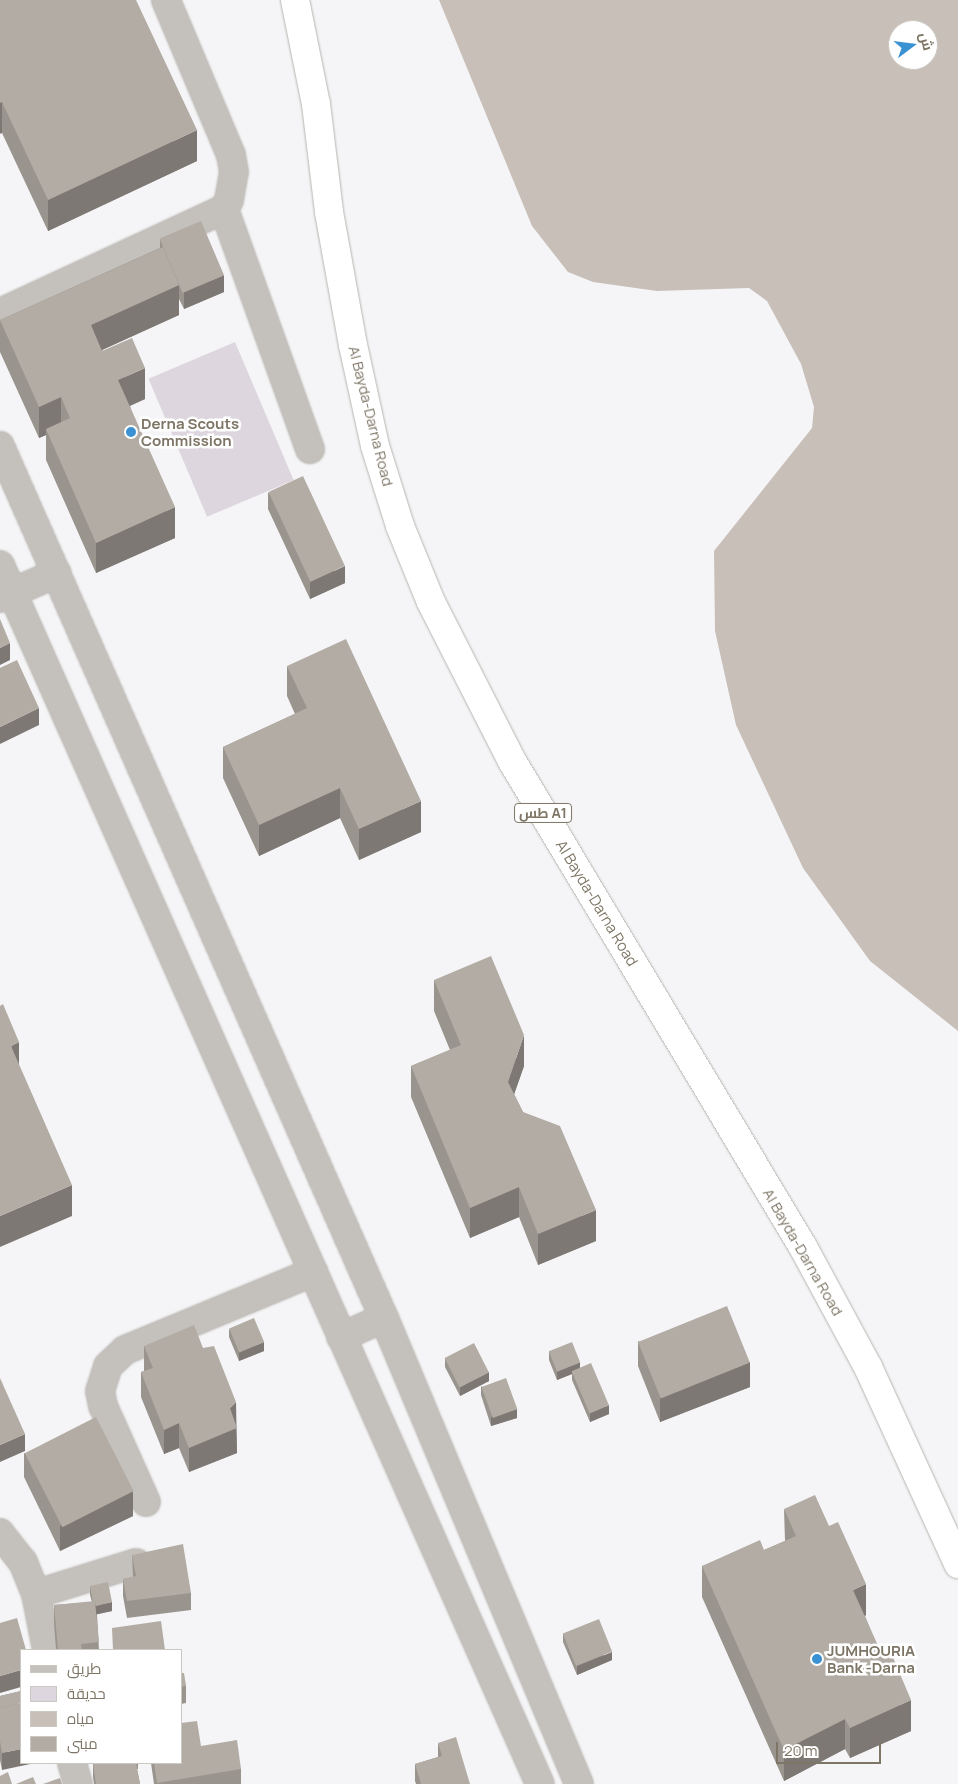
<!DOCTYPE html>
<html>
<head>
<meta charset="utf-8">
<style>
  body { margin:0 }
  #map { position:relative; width:958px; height:1784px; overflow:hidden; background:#f5f5f7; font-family:Manrope,Cairo,sans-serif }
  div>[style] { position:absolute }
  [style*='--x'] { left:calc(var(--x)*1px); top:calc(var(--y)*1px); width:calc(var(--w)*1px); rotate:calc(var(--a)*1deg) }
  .green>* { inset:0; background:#ddd6de; transform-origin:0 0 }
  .water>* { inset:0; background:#c8bfb9 }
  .roads { filter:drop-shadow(0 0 1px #b8b5b0) drop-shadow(0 0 1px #b8b5b0) }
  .minor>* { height:28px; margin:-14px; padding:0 14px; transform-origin:14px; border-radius:14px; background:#c4c1bc }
  .highway>* { height:28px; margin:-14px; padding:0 14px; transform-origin:14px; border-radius:14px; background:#fff }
  .wall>* { inset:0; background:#99948d }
  .shaded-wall>* { inset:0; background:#7d7873; transform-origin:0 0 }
  .building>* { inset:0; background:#b2aca4; transform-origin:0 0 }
  .dots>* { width:14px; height:14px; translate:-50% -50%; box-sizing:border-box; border:2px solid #fff; border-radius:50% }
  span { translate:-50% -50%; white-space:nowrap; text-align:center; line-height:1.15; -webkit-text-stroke:5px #fff; paint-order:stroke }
  .shield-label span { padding:1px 4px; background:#fff; border:1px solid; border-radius:4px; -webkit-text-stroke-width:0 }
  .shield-label { font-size:14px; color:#7d7565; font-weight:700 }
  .street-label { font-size:15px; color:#7d7565 }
  .poi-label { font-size:15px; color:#7d7565; font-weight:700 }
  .left { translate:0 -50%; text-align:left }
  .legend { position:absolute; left:20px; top:1649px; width:162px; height:115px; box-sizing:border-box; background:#fff; border:1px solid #cbc8c1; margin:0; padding:6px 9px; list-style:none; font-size:15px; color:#7d7565 }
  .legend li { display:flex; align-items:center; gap:10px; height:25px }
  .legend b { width:25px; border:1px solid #cbc8c1 }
  .north { position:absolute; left:888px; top:20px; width:50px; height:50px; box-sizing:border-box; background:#fff; border:1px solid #cbc8c1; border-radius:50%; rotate:75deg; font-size:14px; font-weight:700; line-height:20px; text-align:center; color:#7d7565 }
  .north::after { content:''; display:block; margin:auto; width:18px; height:22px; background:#3a92d3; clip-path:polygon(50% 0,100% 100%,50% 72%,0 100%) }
  .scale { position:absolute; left:776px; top:1742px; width:105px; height:22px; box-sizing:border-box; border:2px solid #7d7565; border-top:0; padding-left:6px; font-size:15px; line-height:18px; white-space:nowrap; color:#7d7565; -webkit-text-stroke:4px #fff; paint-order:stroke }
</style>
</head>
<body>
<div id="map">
  <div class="green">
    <div style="left:235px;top:342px;width:150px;height:94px;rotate:67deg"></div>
  </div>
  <div class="water">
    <div style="clip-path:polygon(evenodd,439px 0,958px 0,958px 1031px,870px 961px,803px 868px,736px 725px,715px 631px,714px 551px,812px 428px,814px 407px,801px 364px,767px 301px,749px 288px,657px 291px,593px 282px,568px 272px,532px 226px,439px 0,898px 30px,928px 30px,928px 60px,898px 60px,898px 30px)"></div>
  </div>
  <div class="roads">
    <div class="minor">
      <div style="--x:224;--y:209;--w:255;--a:70.3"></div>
      <div style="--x:0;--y:313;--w:247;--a:-24.9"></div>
      <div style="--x:224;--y:209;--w:10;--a:-61"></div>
      <div style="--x:229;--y:200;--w:28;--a:-80"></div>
      <div style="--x:234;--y:172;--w:17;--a:-100"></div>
      <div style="--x:231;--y:155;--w:168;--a:-112.8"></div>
      <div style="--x:0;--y:446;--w:953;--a:66.23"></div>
      <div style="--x:384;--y:1318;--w:505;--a:67.29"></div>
      <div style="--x:0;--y:565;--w:1333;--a:66.11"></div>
      <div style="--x:0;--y:598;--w:62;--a:-23.7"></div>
      <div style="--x:341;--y:1337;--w:47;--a:-23.8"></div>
      <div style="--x:146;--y:1502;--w:105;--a:-114.1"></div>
      <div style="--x:103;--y:1406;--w:15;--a:-101"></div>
      <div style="--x:100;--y:1391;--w:26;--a:-72"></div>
      <div style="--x:108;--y:1366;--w:23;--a:-43"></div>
      <div style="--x:125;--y:1350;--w:204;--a:-22.5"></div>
      <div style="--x:0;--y:1533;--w:37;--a:52"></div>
      <div style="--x:23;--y:1562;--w:35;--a:68"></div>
      <div style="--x:36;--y:1594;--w:57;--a:78.9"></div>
      <div style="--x:36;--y:1594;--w:105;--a:-17.2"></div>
      <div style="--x:72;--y:1763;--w:22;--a:74"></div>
    </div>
    <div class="highway">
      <div style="--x:295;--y:0;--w:106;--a:78.6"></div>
      <div style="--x:316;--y:104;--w:109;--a:83.1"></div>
      <div style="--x:329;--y:212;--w:135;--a:79.8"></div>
      <div style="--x:353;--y:345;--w:103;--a:77.7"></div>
      <div style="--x:375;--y:446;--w:84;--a:72.6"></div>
      <div style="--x:400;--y:526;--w:82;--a:67.8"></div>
      <div style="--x:431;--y:602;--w:178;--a:63"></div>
      <div style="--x:512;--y:761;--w:566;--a:59.09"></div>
      <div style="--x:803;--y:1247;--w:136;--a:61.6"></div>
      <div style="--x:868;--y:1367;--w:217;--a:65.4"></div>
    </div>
  </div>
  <div class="wall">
    <div style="clip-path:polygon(0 0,197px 161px,48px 231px,2px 133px,0 134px)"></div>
    <div style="clip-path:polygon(160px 239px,224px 292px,184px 309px,179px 299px,179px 315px,102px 350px,145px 399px,130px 406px,175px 538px,96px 573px,46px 460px,46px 435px,39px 438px,0 352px,0 320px,160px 248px)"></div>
    <div style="clip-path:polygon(268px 492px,345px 583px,310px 599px,268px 509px)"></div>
    <div style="clip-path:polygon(287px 666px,421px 832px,359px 860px,340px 818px,259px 856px,223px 778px,223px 747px,295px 714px,287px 696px)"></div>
    <div style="clip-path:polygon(434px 980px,524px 1066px,514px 1094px,523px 1112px,596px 1241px,538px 1265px,519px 1217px,470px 1238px,411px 1097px,411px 1066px,450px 1050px,434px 1011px)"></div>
    <div style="clip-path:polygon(229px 1329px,264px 1351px,239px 1361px,229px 1337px)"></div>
    <div style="clip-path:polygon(638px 1341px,750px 1387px,660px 1422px,638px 1366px)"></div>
    <div style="clip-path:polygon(144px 1346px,203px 1348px,236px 1426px,237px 1453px,189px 1472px,179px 1448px,164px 1454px,141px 1397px,141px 1372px,144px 1371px)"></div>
    <div style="clip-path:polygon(549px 1351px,580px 1368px,609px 1414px,590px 1422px,572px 1380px,572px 1374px,557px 1380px,549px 1360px)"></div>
    <div style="clip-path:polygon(445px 1358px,489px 1381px,460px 1396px,445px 1367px)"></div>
    <div style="clip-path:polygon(481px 1386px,517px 1418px,491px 1426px,481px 1395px)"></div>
    <div style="clip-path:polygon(24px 1453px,133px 1516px,60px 1551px,24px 1477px)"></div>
    <div style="clip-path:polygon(784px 1509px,866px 1615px,865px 1616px,911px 1731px,850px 1758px,845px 1749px,784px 1781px,702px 1597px,702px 1566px,764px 1550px,785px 1541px)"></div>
    <div style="clip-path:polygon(132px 1555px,191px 1593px,191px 1610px,127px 1618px,123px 1596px,123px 1579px,133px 1577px)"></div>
    <div style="clip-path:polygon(90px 1586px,112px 1611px,97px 1614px,99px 1650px,56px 1650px,54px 1623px,54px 1605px,92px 1602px,90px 1595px)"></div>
    <div style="clip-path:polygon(563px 1634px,612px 1660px,577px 1675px,563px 1642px)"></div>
    <div style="clip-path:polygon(181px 1673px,186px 1686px,186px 1703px,181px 1704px)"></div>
    <div style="clip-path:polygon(21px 1691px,2px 1770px,0 1760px,0 1771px,0 1696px)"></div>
    <div style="clip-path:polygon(438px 1743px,470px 1784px,416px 1784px,415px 1781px,415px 1764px,438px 1757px)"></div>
    <div style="clip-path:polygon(201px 1746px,241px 1769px,241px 1784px,154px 1784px,151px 1763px,181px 1763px)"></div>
    <div style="clip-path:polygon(93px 1763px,138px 1763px,138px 1769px,137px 1769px,140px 1784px,94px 1784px,93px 1777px)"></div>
  </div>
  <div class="shaded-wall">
    <div style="left:2px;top:102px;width:31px;height:2px;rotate:90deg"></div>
    <div style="clip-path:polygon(197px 130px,197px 161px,48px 231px,48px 200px)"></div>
    <div style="clip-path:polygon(224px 275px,224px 292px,184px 309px,184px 292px)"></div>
    <div style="clip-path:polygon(179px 285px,179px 315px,91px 355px,91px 325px)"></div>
    <div style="clip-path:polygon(145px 368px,145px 399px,118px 411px,118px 380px)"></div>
    <div style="clip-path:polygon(61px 397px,61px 428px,46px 429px,46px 435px,39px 438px,39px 407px)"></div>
    <div style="clip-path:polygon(175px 507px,175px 538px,96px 573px,96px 543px)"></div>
    <div style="clip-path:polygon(345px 566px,345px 583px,310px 599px,310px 582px)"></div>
    <div style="clip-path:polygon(10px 643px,10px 660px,0 665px,0 648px)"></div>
    <div style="clip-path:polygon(39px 708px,39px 725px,0 744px,0 727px)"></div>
    <div style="clip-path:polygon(340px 788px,340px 818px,259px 856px,259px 825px)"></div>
    <div style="clip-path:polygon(421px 801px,421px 832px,359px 860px,359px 829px)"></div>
    <div style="clip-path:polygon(524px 1035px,524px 1066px,508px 1112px,508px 1082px)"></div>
    <div style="clip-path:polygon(19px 1042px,19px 1073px,11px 1046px)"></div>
    <div style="clip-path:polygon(72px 1185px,72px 1216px,0 1247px,0 1216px)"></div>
    <div style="clip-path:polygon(519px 1187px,519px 1217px,470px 1238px,470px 1208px)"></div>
    <div style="clip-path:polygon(596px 1210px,596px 1241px,538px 1265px,538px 1234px)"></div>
    <div style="clip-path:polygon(264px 1342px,264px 1351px,239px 1361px,239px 1352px)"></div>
    <div style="clip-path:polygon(580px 1362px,580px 1371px,572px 1371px,572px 1374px,557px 1380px,557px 1371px)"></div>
    <div style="clip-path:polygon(750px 1362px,750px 1387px,660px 1422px,660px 1398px)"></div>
    <div style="clip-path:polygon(489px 1372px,489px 1381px,460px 1396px,460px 1387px)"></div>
    <div style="clip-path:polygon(236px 1402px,237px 1453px,189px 1472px,189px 1448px)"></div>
    <div style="clip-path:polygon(609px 1405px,609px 1414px,590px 1422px,590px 1413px)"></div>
    <div style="clip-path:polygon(517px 1409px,517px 1418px,491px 1426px,491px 1417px)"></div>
    <div style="clip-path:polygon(179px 1423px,179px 1448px,164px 1454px,164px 1430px)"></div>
    <div style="clip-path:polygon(25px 1434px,25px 1451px,0 1462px,0 1445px)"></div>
    <div style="clip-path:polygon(133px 1491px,133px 1516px,60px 1551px,60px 1526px)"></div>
    <div style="clip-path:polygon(866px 1584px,866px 1615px,853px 1621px,853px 1590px)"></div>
    <div style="clip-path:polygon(112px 1602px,112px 1611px,94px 1615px,94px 1606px)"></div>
    <div style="clip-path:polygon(612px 1652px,612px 1660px,577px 1675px,577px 1666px)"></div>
    <div style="clip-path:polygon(21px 1670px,21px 1687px,0 1693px,0 1676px)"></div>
    <div style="clip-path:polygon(911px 1700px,911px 1731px,850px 1758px,850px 1728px)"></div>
    <div style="clip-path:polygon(845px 1719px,845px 1749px,784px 1781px,784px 1750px)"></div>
    <div style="clip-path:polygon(21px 1749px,21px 1763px,35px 1763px,2px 1770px,2px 1753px)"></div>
  </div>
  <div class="building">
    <div style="clip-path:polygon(0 0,136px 0,197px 130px,48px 200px,2px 102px,0 103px)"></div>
    <div style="left:201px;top:221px;width:59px;height:45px;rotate:67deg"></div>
    <div style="clip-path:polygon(163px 247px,179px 285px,91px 325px,102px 351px,132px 338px,145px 368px,118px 380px,175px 507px,96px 543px,46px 429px,70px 418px,61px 397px,39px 407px,0 320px)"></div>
    <div style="left:303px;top:476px;width:99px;height:38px;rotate:65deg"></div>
    <div style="clip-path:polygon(0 619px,10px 643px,0 648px)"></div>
    <div style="clip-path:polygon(346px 639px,421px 801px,359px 829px,340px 788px,259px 825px,223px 747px,307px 708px,287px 666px)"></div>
    <div style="clip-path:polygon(17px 660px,39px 708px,0 727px,0 668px)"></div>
    <div style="clip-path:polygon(491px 956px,524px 1035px,508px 1082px,523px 1112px,560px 1126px,596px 1210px,538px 1234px,519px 1187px,470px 1208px,411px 1066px,461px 1045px,434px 980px)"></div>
    <div style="clip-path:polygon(3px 1004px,19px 1042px,11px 1046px,72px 1185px,0 1216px,0 1006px)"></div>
    <div style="left:727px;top:1306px;width:61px;height:96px;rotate:68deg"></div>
    <div style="left:254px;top:1318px;width:26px;height:27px;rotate:67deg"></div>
    <div style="clip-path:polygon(194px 1325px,203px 1348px,214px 1346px,236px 1402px,230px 1408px,237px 1428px,189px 1448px,179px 1423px,164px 1430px,141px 1372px,153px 1368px,144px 1346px)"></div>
    <div style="left:572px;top:1342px;width:22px;height:25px;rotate:68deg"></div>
    <div style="left:474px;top:1343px;width:33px;height:33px;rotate:63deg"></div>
    <div style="left:591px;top:1363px;width:46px;height:21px;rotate:67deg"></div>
    <div style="clip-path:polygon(0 1378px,25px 1434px,0 1445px)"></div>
    <div style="left:506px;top:1378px;width:33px;height:26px;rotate:70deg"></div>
    <div style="left:96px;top:1417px;width:83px;height:80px;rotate:63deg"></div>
    <div style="clip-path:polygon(815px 1495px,829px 1526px,838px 1522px,866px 1584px,853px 1590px,884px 1659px,892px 1655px,911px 1700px,850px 1728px,845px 1719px,784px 1750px,702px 1566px,760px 1540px,764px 1550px,796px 1536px,784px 1509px)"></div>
    <div style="clip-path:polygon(183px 1544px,191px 1593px,127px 1601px,123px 1579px,136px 1576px,132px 1555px)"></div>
    <div style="clip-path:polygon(108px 1582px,112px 1602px,96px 1606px,95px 1601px,93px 1602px,90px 1586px)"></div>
    <div style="clip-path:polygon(95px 1601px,99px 1642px,81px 1644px,82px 1650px,58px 1650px,54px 1605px)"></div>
    <div style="clip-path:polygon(17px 1618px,26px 1650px,21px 1650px,21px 1670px,0 1676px,0 1623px)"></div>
    <div style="left:599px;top:1619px;width:35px;height:39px;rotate:68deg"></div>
    <div style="clip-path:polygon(161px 1621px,165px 1650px,113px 1650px,112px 1628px)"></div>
    <div style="clip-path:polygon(181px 1673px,184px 1673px,186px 1686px,181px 1687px)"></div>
    <div style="clip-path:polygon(21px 1691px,21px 1703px,0 1708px,0 1696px)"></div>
    <div style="clip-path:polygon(21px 1703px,21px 1749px,2px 1753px,0 1741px,0 1708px)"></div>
    <div style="clip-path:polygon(197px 1721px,201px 1746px,237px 1740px,241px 1769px,157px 1783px,154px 1763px,181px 1763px,181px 1723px)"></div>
    <div style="clip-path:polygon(456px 1737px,470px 1784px,421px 1784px,415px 1764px,442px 1756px,438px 1743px)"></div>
    <div style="clip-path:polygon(93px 1763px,136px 1763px,140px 1784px,96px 1784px)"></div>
    <div style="clip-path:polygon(8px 1772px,12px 1784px,0 1784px,0 1776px)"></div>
    <div style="clip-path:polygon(33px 1777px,36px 1784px,16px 1784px)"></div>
    <div style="clip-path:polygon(60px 1778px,62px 1784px,43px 1784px)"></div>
  </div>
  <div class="dots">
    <div style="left:131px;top:432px;background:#3a92d3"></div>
    <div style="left:817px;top:1659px;background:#3a92d3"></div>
  </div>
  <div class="shield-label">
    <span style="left:543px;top:813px">طس A1</span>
  </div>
  <div class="street-label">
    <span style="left:371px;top:416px;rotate:76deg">Al Bayda-Darna Road</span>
    <span style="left:597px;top:903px;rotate:59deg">Al Bayda-Darna Road</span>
    <span style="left:803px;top:1252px;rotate:60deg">Al Bayda-Darna Road</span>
  </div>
  <div class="poi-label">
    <span class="left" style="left:141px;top:432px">Derna Scouts<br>Commission</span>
    <span class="left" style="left:827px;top:1659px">JUMHOURIA<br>Bank -Darna</span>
  </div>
  <ul class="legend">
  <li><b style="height:6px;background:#c4c1bc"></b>طريق</li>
  <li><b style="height:14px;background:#ddd6de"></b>حديقة</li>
  <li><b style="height:14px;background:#c8bfb9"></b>مياه</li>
  <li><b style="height:14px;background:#b2aca4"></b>مبنى</li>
  </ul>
  <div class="north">ش</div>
  <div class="scale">20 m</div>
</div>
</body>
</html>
